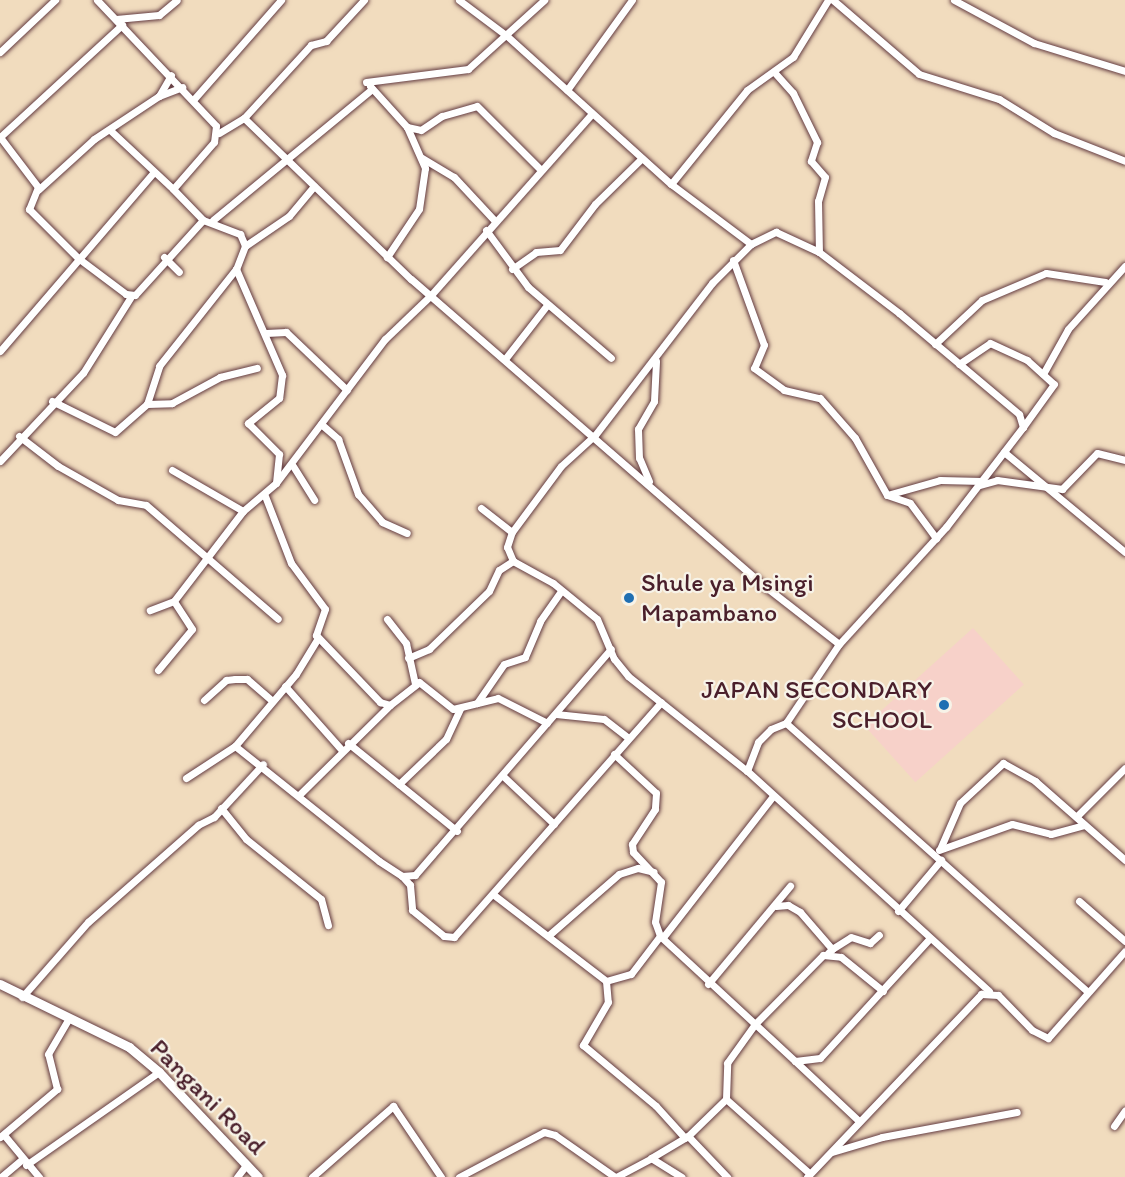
<!DOCTYPE html>
<html>
<head>
<meta charset="utf-8">
<style>
  body { margin:0 }
  #map { position:relative; width:1125px; height:1177px; overflow:hidden; background:#f1dcbe; font-family:Itim,sans-serif }
  div>[style] { position:absolute }
  [style*='--x'] { left:calc(var(--x)*1px); top:calc(var(--y)*1px); width:calc(var(--w)*1px); rotate:calc(var(--a)*1deg) }
  .built>* { inset:0; background:#f7d1c9; transform-origin:0 0 }
  .roads { filter:drop-shadow(0 0 2px #633b41) drop-shadow(0 0 2px #633b41) }
  .minor>* { height:7px; margin:-3.5px; padding:0 3.5px; transform-origin:3.5px; border-radius:3.5px; background:#fff }
  .secondary>* { height:9px; margin:-4.5px; padding:0 4.5px; transform-origin:4.5px; border-radius:4.5px; background:#fff }
  .dots>* { width:16px; height:16px; translate:-50% -50%; box-sizing:border-box; border:3px solid #f7f3e8; border-radius:50% }
  span { translate:-50% -50%; white-space:nowrap; text-align:center; line-height:1.15; -webkit-text-stroke:4.5px #f7f3e8; paint-order:stroke }
  .poi-label { font-size:26px; color:#4a1f2b }
  .left { translate:0 -50%; text-align:left }
  .right { translate:-100% -50%; text-align:right }
  .street-label { font-size:26px; color:#4a1f2b }
</style>
</head>
<body>
<div id="map">
  <div class="built">
    <div style="left:973px;top:628px;width:76px;height:146px;rotate:48deg"></div>
  </div>
  <div class="roads">
    <div class="minor">
      <div style="--x:97;--y:0;--w:173;--a:46.6"></div>
      <div style="--x:216;--y:126;--w:16;--a:97"></div>
      <div style="--x:214;--y:142;--w:62;--a:131.1"></div>
      <div style="--x:173;--y:189;--w:43;--a:45.9"></div>
      <div style="--x:203;--y:220;--w:40;--a:21"></div>
      <div style="--x:240;--y:234;--w:13;--a:67"></div>
      <div style="--x:245;--y:246;--w:25;--a:111"></div>
      <div style="--x:236;--y:269;--w:116;--a:66.5"></div>
      <div style="--x:282;--y:375;--w:23;--a:97"></div>
      <div style="--x:279;--y:398;--w:40;--a:141"></div>
      <div style="--x:248;--y:423;--w:44;--a:45"></div>
      <div style="--x:279;--y:454;--w:29;--a:96"></div>
      <div style="--x:276;--y:483;--w:43;--a:139.7"></div>
      <div style="--x:243;--y:511;--w:113;--a:127.5"></div>
      <div style="--x:174;--y:601;--w:26;--a:159"></div>
      <div style="--x:459;--y:0;--w:60;--a:36.9"></div>
      <div style="--x:507;--y:36;--w:221;--a:42.1"></div>
      <div style="--x:671;--y:184;--w:100;--a:36.9"></div>
      <div style="--x:833;--y:0;--w:113;--a:40.7"></div>
      <div style="--x:919;--y:74;--w:84;--a:17.4"></div>
      <div style="--x:999;--y:99;--w:65;--a:31.7"></div>
      <div style="--x:1054;--y:133;--w:76;--a:21.5"></div>
      <div style="--x:954;--y:0;--w:91;--a:28.3"></div>
      <div style="--x:1034;--y:43;--w:95;--a:17.1"></div>
      <div style="--x:116;--y:19;--w:43;--a:-5.3"></div>
      <div style="--x:159;--y:15;--w:23;--a:-40"></div>
      <div style="--x:0;--y:52;--w:76;--a:-43.4"></div>
      <div style="--x:775;--y:73;--w:27;--a:48"></div>
      <div style="--x:793;--y:93;--w:55;--a:63.9"></div>
      <div style="--x:817;--y:142;--w:20;--a:108"></div>
      <div style="--x:811;--y:161;--w:21;--a:49"></div>
      <div style="--x:825;--y:177;--w:25;--a:106"></div>
      <div style="--x:818;--y:201;--w:51;--a:88.9"></div>
      <div style="--x:366;--y:82;--w:103;--a:-7.3"></div>
      <div style="--x:468;--y:69;--w:103;--a:-42.2"></div>
      <div style="--x:370;--y:86;--w:55;--a:47.9"></div>
      <div style="--x:407;--y:127;--w:45;--a:66.3"></div>
      <div style="--x:425;--y:168;--w:41;--a:98.3"></div>
      <div style="--x:419;--y:209;--w:58;--a:123.7"></div>
      <div style="--x:567;--y:90;--w:111;--a:-54.2"></div>
      <div style="--x:159;--y:96;--w:25;--a:-21"></div>
      <div style="--x:194;--y:99;--w:132;--a:-48.7"></div>
      <div style="--x:244;--y:118;--w:232;--a:44"></div>
      <div style="--x:411;--y:279;--w:471;--a:41"></div>
      <div style="--x:767;--y:588;--w:91;--a:37.9"></div>
      <div style="--x:407;--y:127;--w:14;--a:12"></div>
      <div style="--x:421;--y:130;--w:25;--a:-34"></div>
      <div style="--x:442;--y:116;--w:36;--a:-16"></div>
      <div style="--x:477;--y:106;--w:88;--a:45"></div>
      <div style="--x:110;--y:130;--w:86;--a:43.1"></div>
      <div style="--x:219;--y:133;--w:29;--a:-31"></div>
      <div style="--x:244;--y:118;--w:99;--a:-47.5"></div>
      <div style="--x:311;--y:45;--w:16;--a:-15"></div>
      <div style="--x:326;--y:41;--w:56;--a:-47.2"></div>
      <div style="--x:0;--y:137;--w:63;--a:52.8"></div>
      <div style="--x:38;--y:187;--w:24;--a:112"></div>
      <div style="--x:29;--y:209;--w:69;--a:45"></div>
      <div style="--x:78;--y:258;--w:60;--a:36.9"></div>
      <div style="--x:126;--y:294;--w:9;--a:6"></div>
      <div style="--x:135;--y:295;--w:101;--a:-47.8"></div>
      <div style="--x:0;--y:137;--w:166;--a:-42.6"></div>
      <div style="--x:422;--y:158;--w:37;--a:31"></div>
      <div style="--x:454;--y:177;--w:59;--a:47.1"></div>
      <div style="--x:671;--y:184;--w:121;--a:-51"></div>
      <div style="--x:747;--y:90;--w:57;--a:-35.7"></div>
      <div style="--x:793;--y:57;--w:67;--a:-58.4"></div>
      <div style="--x:38;--y:190;--w:76;--a:-42.3"></div>
      <div style="--x:94;--y:139;--w:78;--a:-33.5"></div>
      <div style="--x:159;--y:96;--w:24;--a:-60"></div>
      <div style="--x:213;--y:220;--w:206;--a:-39.5"></div>
      <div style="--x:486;--y:230;--w:71;--a:53.6"></div>
      <div style="--x:528;--y:287;--w:109;--a:40.5"></div>
      <div style="--x:245;--y:246;--w:53;--a:-34.3"></div>
      <div style="--x:289;--y:216;--w:39;--a:-50"></div>
      <div style="--x:164;--y:257;--w:21;--a:45"></div>
      <div style="--x:733;--y:260;--w:90;--a:70"></div>
      <div style="--x:764;--y:345;--w:25;--a:113"></div>
      <div style="--x:754;--y:368;--w:37;--a:36"></div>
      <div style="--x:784;--y:390;--w:37;--a:13"></div>
      <div style="--x:820;--y:398;--w:53;--a:48.8"></div>
      <div style="--x:855;--y:438;--w:65;--a:60.7"></div>
      <div style="--x:887;--y:495;--w:24;--a:19"></div>
      <div style="--x:910;--y:503;--w:44;--a:53.4"></div>
      <div style="--x:512;--y:269;--w:29;--a:-35"></div>
      <div style="--x:536;--y:252;--w:24;--a:-5"></div>
      <div style="--x:560;--y:250;--w:58;--a:-52.7"></div>
      <div style="--x:595;--y:204;--w:64;--a:-44.4"></div>
      <div style="--x:266;--y:333;--w:20;--a:-3"></div>
      <div style="--x:286;--y:332;--w:84;--a:43.6"></div>
      <div style="--x:935;--y:344;--w:64;--a:-43.1"></div>
      <div style="--x:982;--y:300;--w:69;--a:-22.9"></div>
      <div style="--x:1046;--y:273;--w:60;--a:8.7"></div>
      <div style="--x:0;--y:351;--w:236;--a:-49.3"></div>
      <div style="--x:505;--y:359;--w:68;--a:-52.1"></div>
      <div style="--x:959;--y:364;--w:37;--a:-34"></div>
      <div style="--x:990;--y:343;--w:41;--a:24.7"></div>
      <div style="--x:1027;--y:360;--w:36;--a:42"></div>
      <div style="--x:1054;--y:384;--w:53;--a:125.8"></div>
      <div style="--x:1043;--y:374;--w:51;--a:-60.9"></div>
      <div style="--x:1068;--y:329;--w:85;--a:-47.9"></div>
      <div style="--x:52;--y:401;--w:70;--a:26.2"></div>
      <div style="--x:115;--y:432;--w:43;--a:-41.2"></div>
      <div style="--x:147;--y:404;--w:25;--a:-2"></div>
      <div style="--x:172;--y:403;--w:55;--a:-28.4"></div>
      <div style="--x:220;--y:377;--w:38;--a:-14"></div>
      <div style="--x:147;--y:404;--w:40;--a:-72"></div>
      <div style="--x:159;--y:366;--w:124;--a:-51.6"></div>
      <div style="--x:321;--y:424;--w:23;--a:41"></div>
      <div style="--x:338;--y:439;--w:59;--a:70"></div>
      <div style="--x:358;--y:494;--w:37;--a:49"></div>
      <div style="--x:382;--y:522;--w:27;--a:24"></div>
      <div style="--x:19;--y:436;--w:49;--a:37.6"></div>
      <div style="--x:58;--y:466;--w:69;--a:29.5"></div>
      <div style="--x:118;--y:500;--w:28;--a:10"></div>
      <div style="--x:146;--y:505;--w:174;--a:40.8"></div>
      <div style="--x:1004;--y:452;--w:157;--a:39.6"></div>
      <div style="--x:0;--y:461;--w:121;--a:-46.7"></div>
      <div style="--x:83;--y:373;--w:92;--a:-57.9"></div>
      <div style="--x:293;--y:466;--w:40;--a:58"></div>
      <div style="--x:172;--y:470;--w:82;--a:30"></div>
      <div style="--x:649;--y:481;--w:25;--a:-113"></div>
      <div style="--x:639;--y:458;--w:29;--a:-92"></div>
      <div style="--x:638;--y:429;--w:32;--a:-60"></div>
      <div style="--x:654;--y:401;--w:40;--a:-87.1"></div>
      <div style="--x:276;--y:483;--w:181;--a:-52.9"></div>
      <div style="--x:385;--y:339;--w:64;--a:-43.7"></div>
      <div style="--x:431;--y:295;--w:241;--a:-48.4"></div>
      <div style="--x:980;--y:485;--w:18;--a:-16"></div>
      <div style="--x:997;--y:480;--w:66;--a:7.9"></div>
      <div style="--x:1062;--y:489;--w:50;--a:-45.8"></div>
      <div style="--x:1097;--y:453;--w:29;--a:14"></div>
      <div style="--x:887;--y:495;--w:55;--a:-15.8"></div>
      <div style="--x:940;--y:480;--w:42;--a:1.4"></div>
      <div style="--x:265;--y:496;--w:72;--a:68.8"></div>
      <div style="--x:291;--y:563;--w:57;--a:53.5"></div>
      <div style="--x:325;--y:609;--w:28;--a:109"></div>
      <div style="--x:316;--y:635;--w:93;--a:46.3"></div>
      <div style="--x:380;--y:702;--w:10;--a:17"></div>
      <div style="--x:390;--y:705;--w:37;--a:-38"></div>
      <div style="--x:419;--y:682;--w:43;--a:38.5"></div>
      <div style="--x:453;--y:709;--w:46;--a:-13.7"></div>
      <div style="--x:498;--y:698;--w:55;--a:27"></div>
      <div style="--x:481;--y:508;--w:39;--a:38"></div>
      <div style="--x:387;--y:619;--w:31;--a:52"></div>
      <div style="--x:406;--y:643;--w:42;--a:77.6"></div>
      <div style="--x:408;--y:658;--w:23;--a:-23"></div>
      <div style="--x:429;--y:649;--w:83;--a:-44"></div>
      <div style="--x:489;--y:591;--w:23;--a:-65"></div>
      <div style="--x:499;--y:570;--w:17;--a:-33"></div>
      <div style="--x:158;--y:670;--w:53;--a:-50.3"></div>
      <div style="--x:192;--y:629;--w:33;--a:-123"></div>
      <div style="--x:285;--y:686;--w:84;--a:48.4"></div>
      <div style="--x:204;--y:700;--w:30;--a:-42"></div>
      <div style="--x:226;--y:680;--w:9;--a:-6"></div>
      <div style="--x:235;--y:679;--w:12;--a:0"></div>
      <div style="--x:247;--y:679;--w:30;--a:41"></div>
      <div style="--x:477;--y:703;--w:47;--a:-55.3"></div>
      <div style="--x:504;--y:664;--w:22;--a:-18"></div>
      <div style="--x:525;--y:657;--w:39;--a:-67"></div>
      <div style="--x:540;--y:621;--w:37;--a:-55"></div>
      <div style="--x:556;--y:714;--w:48;--a:5.9"></div>
      <div style="--x:604;--y:719;--w:29;--a:38"></div>
      <div style="--x:348;--y:743;--w:140;--a:38.9"></div>
      <div style="--x:235;--y:746;--w:184;--a:38.6"></div>
      <div style="--x:379;--y:861;--w:27;--a:33"></div>
      <div style="--x:402;--y:876;--w:13;--a:-4"></div>
      <div style="--x:415;--y:875;--w:299;--a:-49.1"></div>
      <div style="--x:614;--y:754;--w:57;--a:42.9"></div>
      <div style="--x:656;--y:793;--w:16;--a:94"></div>
      <div style="--x:655;--y:809;--w:42;--a:123.3"></div>
      <div style="--x:632;--y:844;--w:8;--a:83"></div>
      <div style="--x:633;--y:852;--w:41;--a:47"></div>
      <div style="--x:661;--y:882;--w:40;--a:98.5"></div>
      <div style="--x:655;--y:922;--w:15;--a:70"></div>
      <div style="--x:660;--y:936;--w:184;--a:42.8"></div>
      <div style="--x:795;--y:1061;--w:25;--a:-7"></div>
      <div style="--x:820;--y:1058;--w:160;--a:-47.5"></div>
      <div style="--x:747;--y:771;--w:152;--a:-141.4"></div>
      <div style="--x:628;--y:676;--w:22;--a:-129"></div>
      <div style="--x:614;--y:659;--w:43;--a:-113"></div>
      <div style="--x:597;--y:619;--w:57;--a:-140.7"></div>
      <div style="--x:553;--y:583;--w:46;--a:-151.2"></div>
      <div style="--x:513;--y:561;--w:15;--a:-113"></div>
      <div style="--x:507;--y:547;--w:16;--a:-72"></div>
      <div style="--x:512;--y:532;--w:82;--a:-53.4"></div>
      <div style="--x:561;--y:466;--w:46;--a:-42.4"></div>
      <div style="--x:595;--y:435;--w:192;--a:-52.4"></div>
      <div style="--x:712;--y:283;--w:55;--a:-45"></div>
      <div style="--x:751;--y:244;--w:28;--a:-26"></div>
      <div style="--x:776;--y:232;--w:47;--a:24.9"></div>
      <div style="--x:819;--y:252;--w:101;--a:37.3"></div>
      <div style="--x:899;--y:313;--w:157;--a:40.1"></div>
      <div style="--x:1019;--y:414;--w:14;--a:73"></div>
      <div style="--x:1023;--y:427;--w:126;--a:127.6"></div>
      <div style="--x:946;--y:527;--w:159;--a:132.4"></div>
      <div style="--x:839;--y:644;--w:95;--a:123.9"></div>
      <div style="--x:503;--y:776;--w:70;--a:43.3"></div>
      <div style="--x:186;--y:778;--w:59;--a:-33.1"></div>
      <div style="--x:235;--y:746;--w:94;--a:-49.7"></div>
      <div style="--x:296;--y:674;--w:42;--a:-58.6"></div>
      <div style="--x:399;--y:784;--w:65;--a:-43.8"></div>
      <div style="--x:446;--y:739;--w:33;--a:-65"></div>
      <div style="--x:300;--y:794;--w:127;--a:-44.7"></div>
      <div style="--x:221;--y:808;--w:40;--a:51"></div>
      <div style="--x:246;--y:839;--w:96;--a:38.7"></div>
      <div style="--x:321;--y:899;--w:27;--a:75"></div>
      <div style="--x:1078;--y:815;--w:66;--a:-45"></div>
      <div style="--x:940;--y:849;--w:50;--a:-66.5"></div>
      <div style="--x:960;--y:803;--w:59;--a:-42.9"></div>
      <div style="--x:1003;--y:763;--w:37;--a:29"></div>
      <div style="--x:1035;--y:781;--w:120;--a:41.3"></div>
      <div style="--x:939;--y:850;--w:77;--a:-19.6"></div>
      <div style="--x:1012;--y:824;--w:40;--a:14.4"></div>
      <div style="--x:1051;--y:834;--w:34;--a:-15"></div>
      <div style="--x:402;--y:876;--w:12;--a:48"></div>
      <div style="--x:410;--y:885;--w:25;--a:85"></div>
      <div style="--x:412;--y:910;--w:41;--a:39.1"></div>
      <div style="--x:444;--y:936;--w:10;--a:6"></div>
      <div style="--x:454;--y:937;--w:313;--a:-48.6"></div>
      <div style="--x:494;--y:895;--w:141;--a:37.5"></div>
      <div style="--x:606;--y:981;--w:21;--a:85"></div>
      <div style="--x:608;--y:1002;--w:50;--a:120.2"></div>
      <div style="--x:583;--y:1045;--w:95;--a:39.9"></div>
      <div style="--x:656;--y:1106;--w:43;--a:47.8"></div>
      <div style="--x:1079;--y:901;--w:61;--a:41"></div>
      <div style="--x:776;--y:906;--w:12;--a:-5"></div>
      <div style="--x:788;--y:905;--w:14;--a:30"></div>
      <div style="--x:800;--y:912;--w:49;--a:49.1"></div>
      <div style="--x:832;--y:949;--w:6;--a:135"></div>
      <div style="--x:898;--y:911;--w:67;--a:-49.9"></div>
      <div style="--x:549;--y:935;--w:93;--a:-41.1"></div>
      <div style="--x:619;--y:874;--w:20;--a:-18"></div>
      <div style="--x:638;--y:868;--w:16;--a:14"></div>
      <div style="--x:664;--y:936;--w:177;--a:-52.1"></div>
      <div style="--x:832;--y:949;--w:22;--a:-32"></div>
      <div style="--x:851;--y:937;--w:20;--a:18"></div>
      <div style="--x:870;--y:943;--w:12;--a:-42"></div>
      <div style="--x:606;--y:981;--w:26;--a:-16"></div>
      <div style="--x:631;--y:974;--w:48;--a:-52.7"></div>
      <div style="--x:708;--y:984;--w:128;--a:-50.1"></div>
      <div style="--x:989;--y:991;--w:327;--a:-137.7"></div>
      <div style="--x:747;--y:771;--w:31;--a:-69"></div>
      <div style="--x:758;--y:742;--w:18;--a:-45"></div>
      <div style="--x:771;--y:729;--w:16;--a:-22"></div>
      <div style="--x:786;--y:723;--w:404;--a:41.7"></div>
      <div style="--x:22;--y:997;--w:100;--a:-48.7"></div>
      <div style="--x:88;--y:922;--w:147;--a:-41.4"></div>
      <div style="--x:198;--y:825;--w:18;--a:-27"></div>
      <div style="--x:214;--y:817;--w:72;--a:-47.2"></div>
      <div style="--x:795;--y:1061;--w:88;--a:43.2"></div>
      <div style="--x:726;--y:1099;--w:36;--a:-88"></div>
      <div style="--x:727;--y:1063;--w:48;--a:-54.3"></div>
      <div style="--x:755;--y:1024;--w:97;--a:-45.4"></div>
      <div style="--x:823;--y:955;--w:18;--a:6"></div>
      <div style="--x:841;--y:957;--w:54;--a:39"></div>
      <div style="--x:1114;--y:1126;--w:19;--a:-55"></div>
      <div style="--x:4;--y:1135;--w:55;--a:50.2"></div>
      <div style="--x:688;--y:1136;--w:57;--a:46.4"></div>
      <div style="--x:0;--y:1137;--w:75;--a:-40.1"></div>
      <div style="--x:57;--y:1089;--w:36;--a:-104"></div>
      <div style="--x:48;--y:1054;--w:42;--a:-59.7"></div>
      <div style="--x:832;--y:1152;--w:52;--a:-16.7"></div>
      <div style="--x:882;--y:1137;--w:137;--a:-10.5"></div>
      <div style="--x:651;--y:1158;--w:43;--a:-30.7"></div>
      <div style="--x:688;--y:1136;--w:53;--a:-44.2"></div>
      <div style="--x:726;--y:1099;--w:111;--a:41.7"></div>
      <div style="--x:26;--y:1165;--w:162;--a:-35"></div>
      <div style="--x:1;--y:1177;--w:26;--a:-40"></div>
      <div style="--x:237;--y:1177;--w:15;--a:-53"></div>
      <div style="--x:312;--y:1177;--w:108;--a:-41.2"></div>
      <div style="--x:393;--y:1106;--w:86;--a:55.9"></div>
      <div style="--x:459;--y:1177;--w:96;--a:-27.9"></div>
      <div style="--x:544;--y:1132;--w:11;--a:15"></div>
      <div style="--x:555;--y:1135;--w:73;--a:35"></div>
      <div style="--x:616;--y:1177;--w:40;--a:-28"></div>
      <div style="--x:651;--y:1158;--w:36;--a:32"></div>
      <div style="--x:807;--y:1177;--w:253;--a:-46.4"></div>
      <div style="--x:981;--y:994;--w:17;--a:3"></div>
      <div style="--x:998;--y:995;--w:49;--a:45.8"></div>
      <div style="--x:1032;--y:1030;--w:18;--a:27"></div>
      <div style="--x:1048;--y:1038;--w:116;--a:-48.5"></div>
    </div>
    <div class="secondary">
      <div style="--x:0;--y:984;--w:144;--a:26"></div>
      <div style="--x:129;--y:1047;--w:39;--a:40"></div>
      <div style="--x:159;--y:1072;--w:144;--a:46.7"></div>
    </div>
  </div>
  <div class="dots">
    <div style="left:629px;top:598px;background:#1f6fb2"></div>
    <div style="left:944px;top:705px;background:#1f6fb2"></div>
  </div>
  <div class="poi-label">
    <span class="left" style="left:641px;top:598px">Shule ya Msingi<br>Mapambano</span>
    <span class="right" style="left:932px;top:705px">JAPAN SECONDARY<br>SCHOOL</span>
  </div>
  <div class="street-label">
    <span style="left:208px;top:1097px;rotate:45deg">Pangani Road</span>
  </div>
</div>
</body>
</html>
